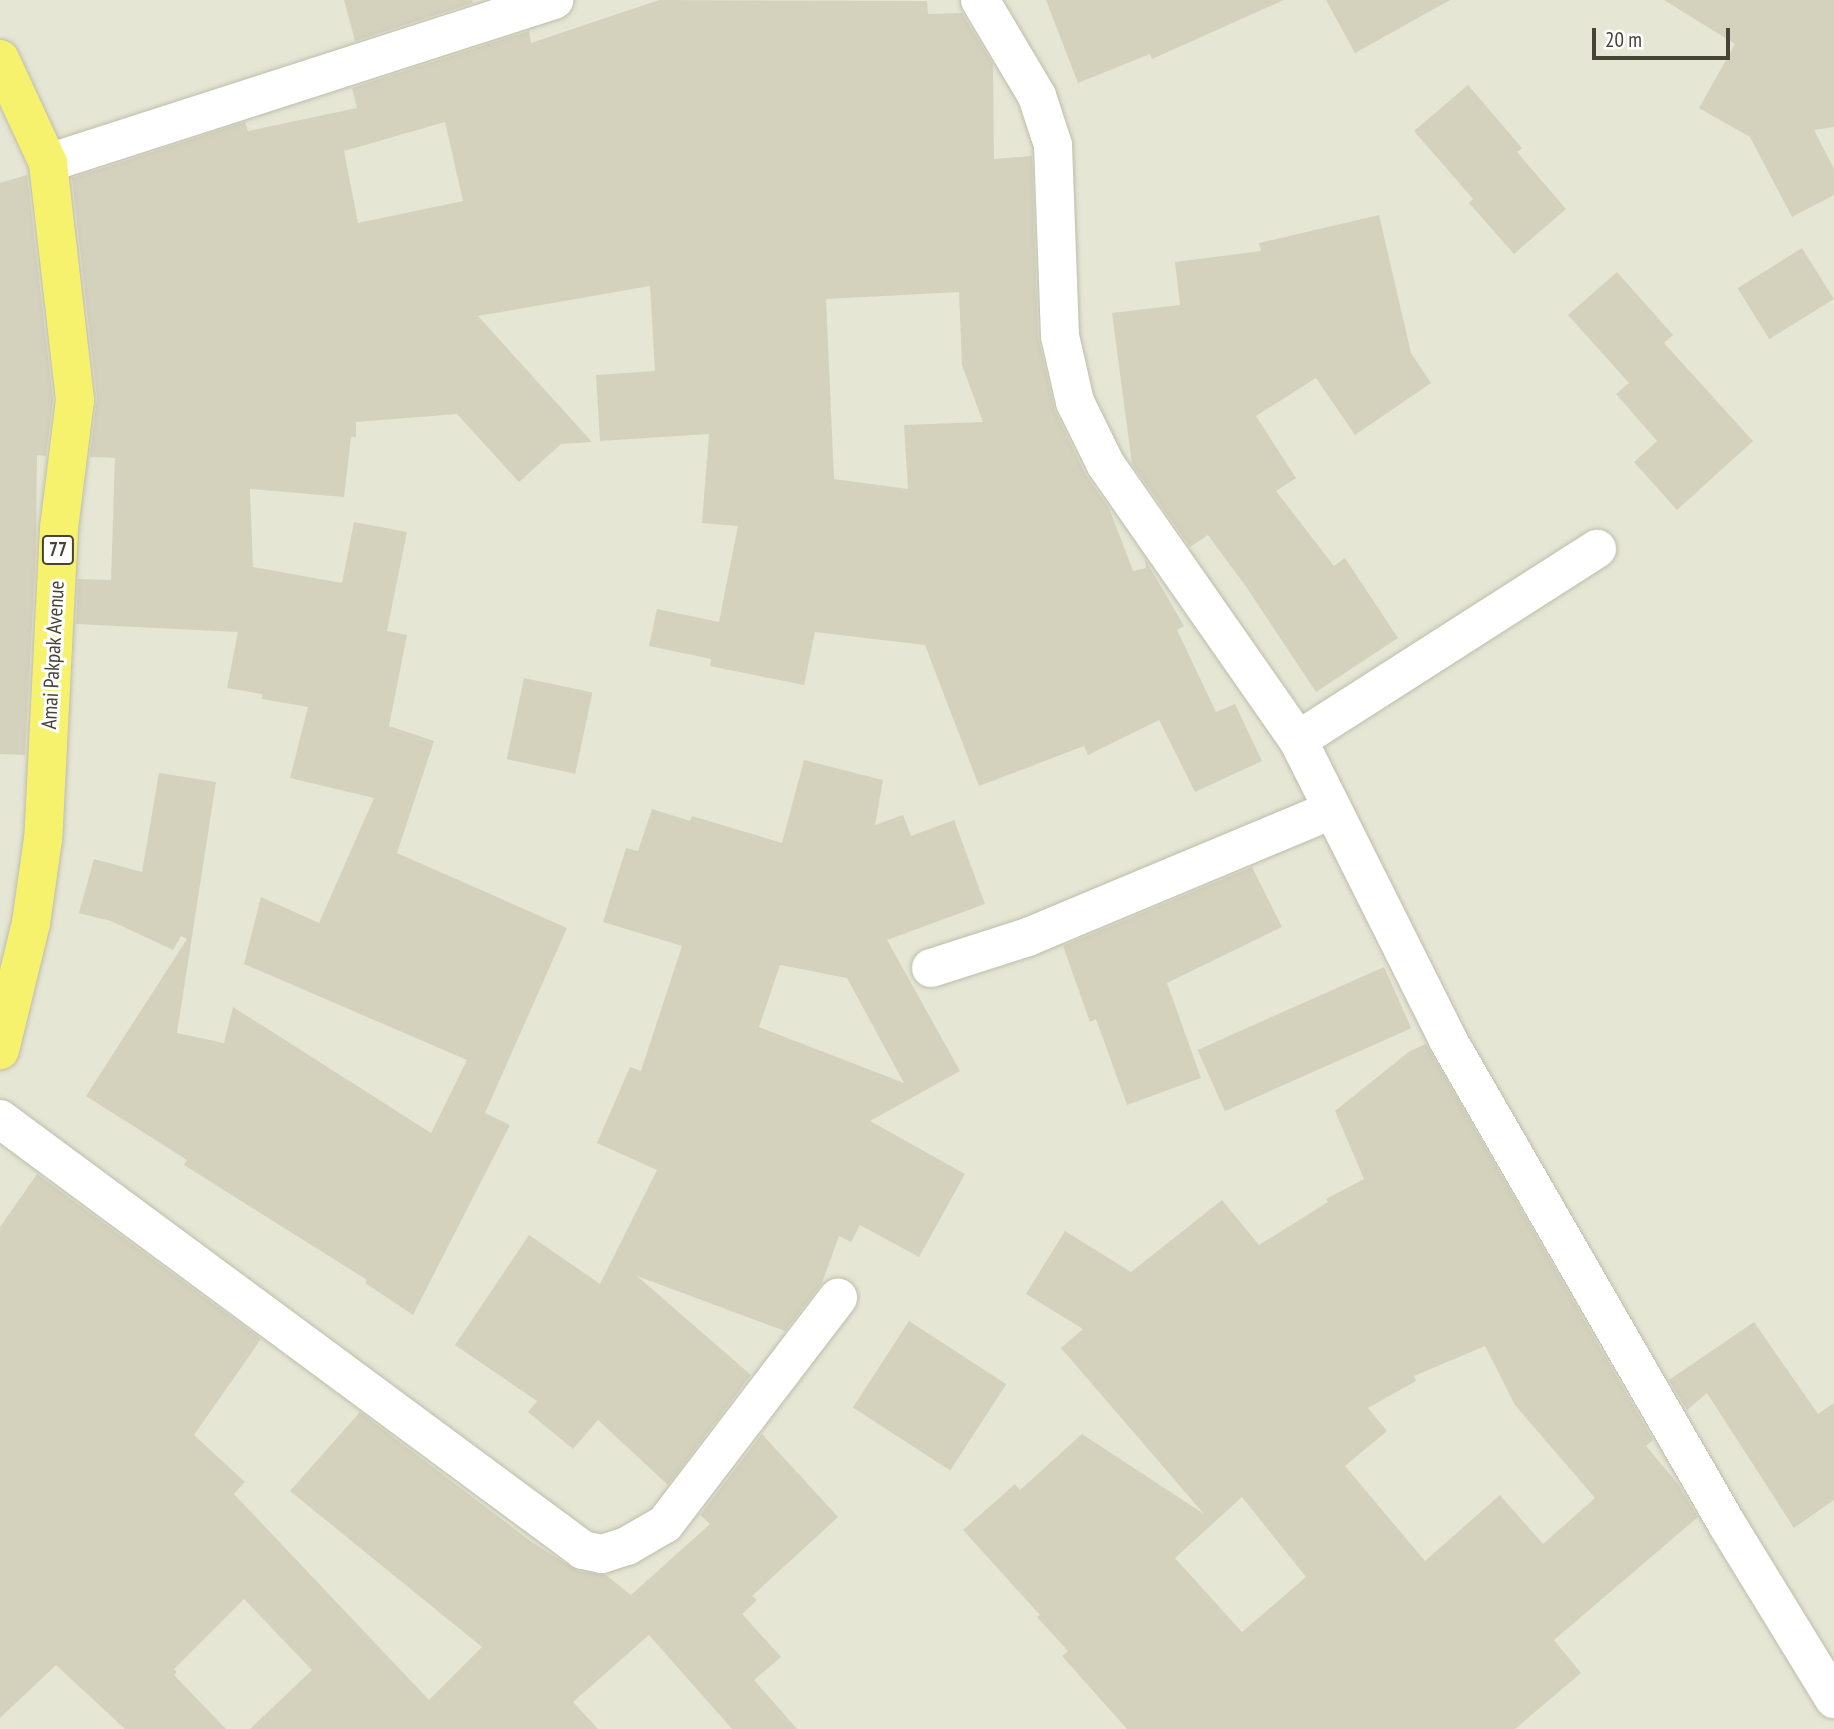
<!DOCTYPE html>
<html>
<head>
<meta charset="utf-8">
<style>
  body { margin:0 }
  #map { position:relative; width:1834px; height:1729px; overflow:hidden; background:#f3f3e7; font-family:"PT Sans Narrow",sans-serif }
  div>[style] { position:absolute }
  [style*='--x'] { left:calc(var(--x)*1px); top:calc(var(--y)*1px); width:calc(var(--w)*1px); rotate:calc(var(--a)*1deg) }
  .residential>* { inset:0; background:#e6e6d5; transform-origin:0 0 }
  .building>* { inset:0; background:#d4d2bd; transform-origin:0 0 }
  .roads { filter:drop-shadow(0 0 2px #bebdaa) drop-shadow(0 0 2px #bebdaa) }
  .street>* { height:38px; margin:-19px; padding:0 19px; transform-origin:19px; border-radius:19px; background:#fff }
  .highway>* { height:38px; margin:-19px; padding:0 19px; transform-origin:19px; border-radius:19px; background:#f7f26e }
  span { translate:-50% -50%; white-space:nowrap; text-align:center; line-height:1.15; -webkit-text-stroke:6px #fff; paint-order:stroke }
  .shield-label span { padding:2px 5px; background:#fff; border:2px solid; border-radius:5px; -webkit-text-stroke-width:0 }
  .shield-label { font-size:19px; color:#464436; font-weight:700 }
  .street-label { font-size:21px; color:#464436 }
  .scale { position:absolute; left:1592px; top:28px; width:138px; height:32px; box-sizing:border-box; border:4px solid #464436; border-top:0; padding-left:9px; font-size:21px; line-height:24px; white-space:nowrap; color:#464436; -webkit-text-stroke:5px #fff; paint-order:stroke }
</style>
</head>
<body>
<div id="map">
  <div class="residential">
    <div style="left:0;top:0;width:1834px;height:1729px"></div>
  </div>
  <div class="building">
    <div style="clip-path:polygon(344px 0,472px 0,473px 3px,355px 41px)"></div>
    <div style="clip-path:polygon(evenodd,659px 0,927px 1px,928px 14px,962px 13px,993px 64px,994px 159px,1032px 156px,1038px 337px,1055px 411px,1086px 475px,1109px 508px,1133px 571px,1146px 568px,1145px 559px,1184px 626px,1177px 630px,1216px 712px,1235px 704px,1262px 761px,1195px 792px,1159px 720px,1088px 755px,1084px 746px,979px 786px,925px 645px,815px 632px,804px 685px,710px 666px,711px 659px,649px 646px,657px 609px,719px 622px,738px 526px,702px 523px,709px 434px,600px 441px,596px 375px,655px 371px,650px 286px,478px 316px,592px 442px,561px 444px,519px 482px,457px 414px,356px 422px,356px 437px,351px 437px,344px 497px,250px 489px,253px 567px,342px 583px,354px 522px,407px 532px,387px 631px,407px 635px,389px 726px,434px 741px,397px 853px,567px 928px,485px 1113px,510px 1125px,413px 1315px,365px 1283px,367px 1280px,184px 1165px,187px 1160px,86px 1096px,187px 939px,181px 936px,173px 950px,111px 921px,79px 913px,94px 859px,142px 872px,159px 773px,216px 782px,177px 1033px,224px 1043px,233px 1007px,431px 1133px,467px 1060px,244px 964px,261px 897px,319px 923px,374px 798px,290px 778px,308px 707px,262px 699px,262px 694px,227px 688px,238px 632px,76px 624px,78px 579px,111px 580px,115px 458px,90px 457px,97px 398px,72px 178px,245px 122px,248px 131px,357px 108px,352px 88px,529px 31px,531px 43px,659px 0,445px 122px,463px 201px,358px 223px,344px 151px,445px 122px,659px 0,959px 292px,962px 365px,983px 422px,904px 425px,908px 489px,834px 479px,826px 299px,959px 292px)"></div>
    <div style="clip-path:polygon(1046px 0,1284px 0,1152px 59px,1150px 54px,1078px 83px)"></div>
    <div style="clip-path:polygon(1326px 0,1450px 0,1355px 53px)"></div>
    <div style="clip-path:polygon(1664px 0,1834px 0,1834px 127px,1814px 130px,1834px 169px,1834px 195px,1792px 217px,1750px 137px,1699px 108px,1735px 44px)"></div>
    <div style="clip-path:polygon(1468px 85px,1522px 148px,1517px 152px,1566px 209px,1514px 254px,1469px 203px,1473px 199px,1414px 131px)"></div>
    <div style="clip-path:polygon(27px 175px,53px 400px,46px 456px,37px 455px,36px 550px,25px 755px,0 754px,0 183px)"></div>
    <div style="clip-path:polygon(1379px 215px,1411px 353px,1431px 383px,1355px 435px,1316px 378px,1256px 416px,1296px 478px,1276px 491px,1334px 566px,1345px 558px,1398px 638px,1316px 692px,1247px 588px,1208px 535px,1190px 547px,1132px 464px,1112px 313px,1180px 305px,1175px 262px,1261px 251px,1259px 243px)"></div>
    <div style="left:1802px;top:248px;width:60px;height:76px;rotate:58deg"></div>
    <div style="clip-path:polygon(1617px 272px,1673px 335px,1664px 343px,1753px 441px,1677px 510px,1634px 462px,1657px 441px,1616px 394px,1629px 383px,1568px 315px)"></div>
    <div style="left:524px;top:678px;width:70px;height:83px;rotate:12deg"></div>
    <div style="clip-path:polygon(evenodd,804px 760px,883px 780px,875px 825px,903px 815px,911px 836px,954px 820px,985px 904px,887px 940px,960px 1071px,870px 1121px,965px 1174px,919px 1257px,860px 1225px,851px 1242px,839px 1236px,822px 1283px,785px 1331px,637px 1276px,751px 1375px,668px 1485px,598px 1420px,573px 1449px,528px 1412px,537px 1401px,455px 1345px,529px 1235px,600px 1284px,657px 1170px,597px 1143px,630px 1067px,641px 1071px,682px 946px,603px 922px,626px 848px,638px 851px,652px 809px,690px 821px,692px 816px,782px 843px,804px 760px,780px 965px,847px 978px,904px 1083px,759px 1027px,780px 965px)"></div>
    <div style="clip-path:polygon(1252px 867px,1282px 927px,1167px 983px,1201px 1078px,1127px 1105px,1096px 1019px,1090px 1022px,1063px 946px)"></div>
    <div style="left:1384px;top:967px;width:67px;height:204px;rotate:66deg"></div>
    <div style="clip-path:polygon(evenodd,1426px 1044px,1653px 1440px,1646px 1446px,1678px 1484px,1698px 1517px,1554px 1640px,1581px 1673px,1515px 1729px,1127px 1729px,1062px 1656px,1068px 1651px,1037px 1617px,1040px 1615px,963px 1530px,1015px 1484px,1020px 1490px,1082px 1434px,1204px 1514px,1061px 1348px,1083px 1329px,1026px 1294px,1065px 1231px,1131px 1272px,1222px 1200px,1259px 1245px,1328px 1202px,1326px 1199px,1364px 1179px,1335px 1111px,1410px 1051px,1426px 1044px,1485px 1346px,1515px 1405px,1595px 1498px,1543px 1544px,1500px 1495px,1425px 1561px,1345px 1466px,1387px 1431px,1368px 1408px,1416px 1381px,1414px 1376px,1485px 1346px,1426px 1044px,1242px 1497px,1306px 1577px,1242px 1632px,1175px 1558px,1242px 1497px)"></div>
    <div style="clip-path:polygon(37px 1174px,261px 1339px,194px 1435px,245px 1482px,234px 1494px,429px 1700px,482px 1647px,290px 1491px,360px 1412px,533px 1543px,578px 1571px,606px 1575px,631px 1595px,710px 1524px,700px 1515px,762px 1434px,838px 1517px,752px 1596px,757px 1600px,742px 1614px,781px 1657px,754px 1680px,797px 1729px,732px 1729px,649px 1635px,573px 1702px,598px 1729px,250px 1729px,312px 1670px,244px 1599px,174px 1669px,177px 1672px,174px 1675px,226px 1729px,125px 1729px,56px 1665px,0 1718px,0 1227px)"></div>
    <div style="left:909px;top:1321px;width:116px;height:103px;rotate:33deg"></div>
    <div style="clip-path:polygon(1754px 1322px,1818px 1414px,1834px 1403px,1834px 1500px,1794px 1528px,1707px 1393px,1687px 1410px,1669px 1380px)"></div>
  </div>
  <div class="roads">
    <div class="street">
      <div style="--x:980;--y:0;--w:112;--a:59.3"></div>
      <div style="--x:1037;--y:96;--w:52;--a:71.9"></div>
      <div style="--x:1053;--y:145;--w:191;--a:87.9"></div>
      <div style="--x:1060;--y:336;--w:68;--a:77.2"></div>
      <div style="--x:1075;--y:402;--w:70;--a:63.8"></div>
      <div style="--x:1106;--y:465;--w:335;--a:55.1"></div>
      <div style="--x:1298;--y:740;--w:335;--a:63.4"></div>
      <div style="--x:1448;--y:1040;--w:561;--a:60.05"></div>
      <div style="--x:1728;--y:1526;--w:203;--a:58.5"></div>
      <div style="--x:48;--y:163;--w:532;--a:-17.86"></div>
      <div style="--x:1298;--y:740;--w:355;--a:-32.6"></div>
      <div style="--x:931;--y:968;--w:102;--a:-17.7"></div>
      <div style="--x:1028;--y:937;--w:329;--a:-22.7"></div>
      <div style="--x:0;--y:1119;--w:725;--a:36.47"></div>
      <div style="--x:583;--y:1550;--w:19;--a:12"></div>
      <div style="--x:602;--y:1554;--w:26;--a:-18"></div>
      <div style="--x:627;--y:1546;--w:44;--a:-30.1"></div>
      <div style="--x:665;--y:1524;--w:285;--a:-52.6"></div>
    </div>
    <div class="highway">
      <div style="--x:0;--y:59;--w:115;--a:65.2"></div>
      <div style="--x:48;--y:163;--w:239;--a:83.5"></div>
      <div style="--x:75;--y:400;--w:129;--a:97.1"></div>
      <div style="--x:59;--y:528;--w:311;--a:92.9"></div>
      <div style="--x:43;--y:839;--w:85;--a:98.1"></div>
      <div style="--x:31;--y:923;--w:131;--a:103.7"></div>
    </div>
  </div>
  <div class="shield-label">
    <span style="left:58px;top:550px">77</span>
  </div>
  <div class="street-label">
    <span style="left:53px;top:655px;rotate:-87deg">Amai Pakpak Avenue</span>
  </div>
  <div class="scale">20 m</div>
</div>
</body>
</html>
